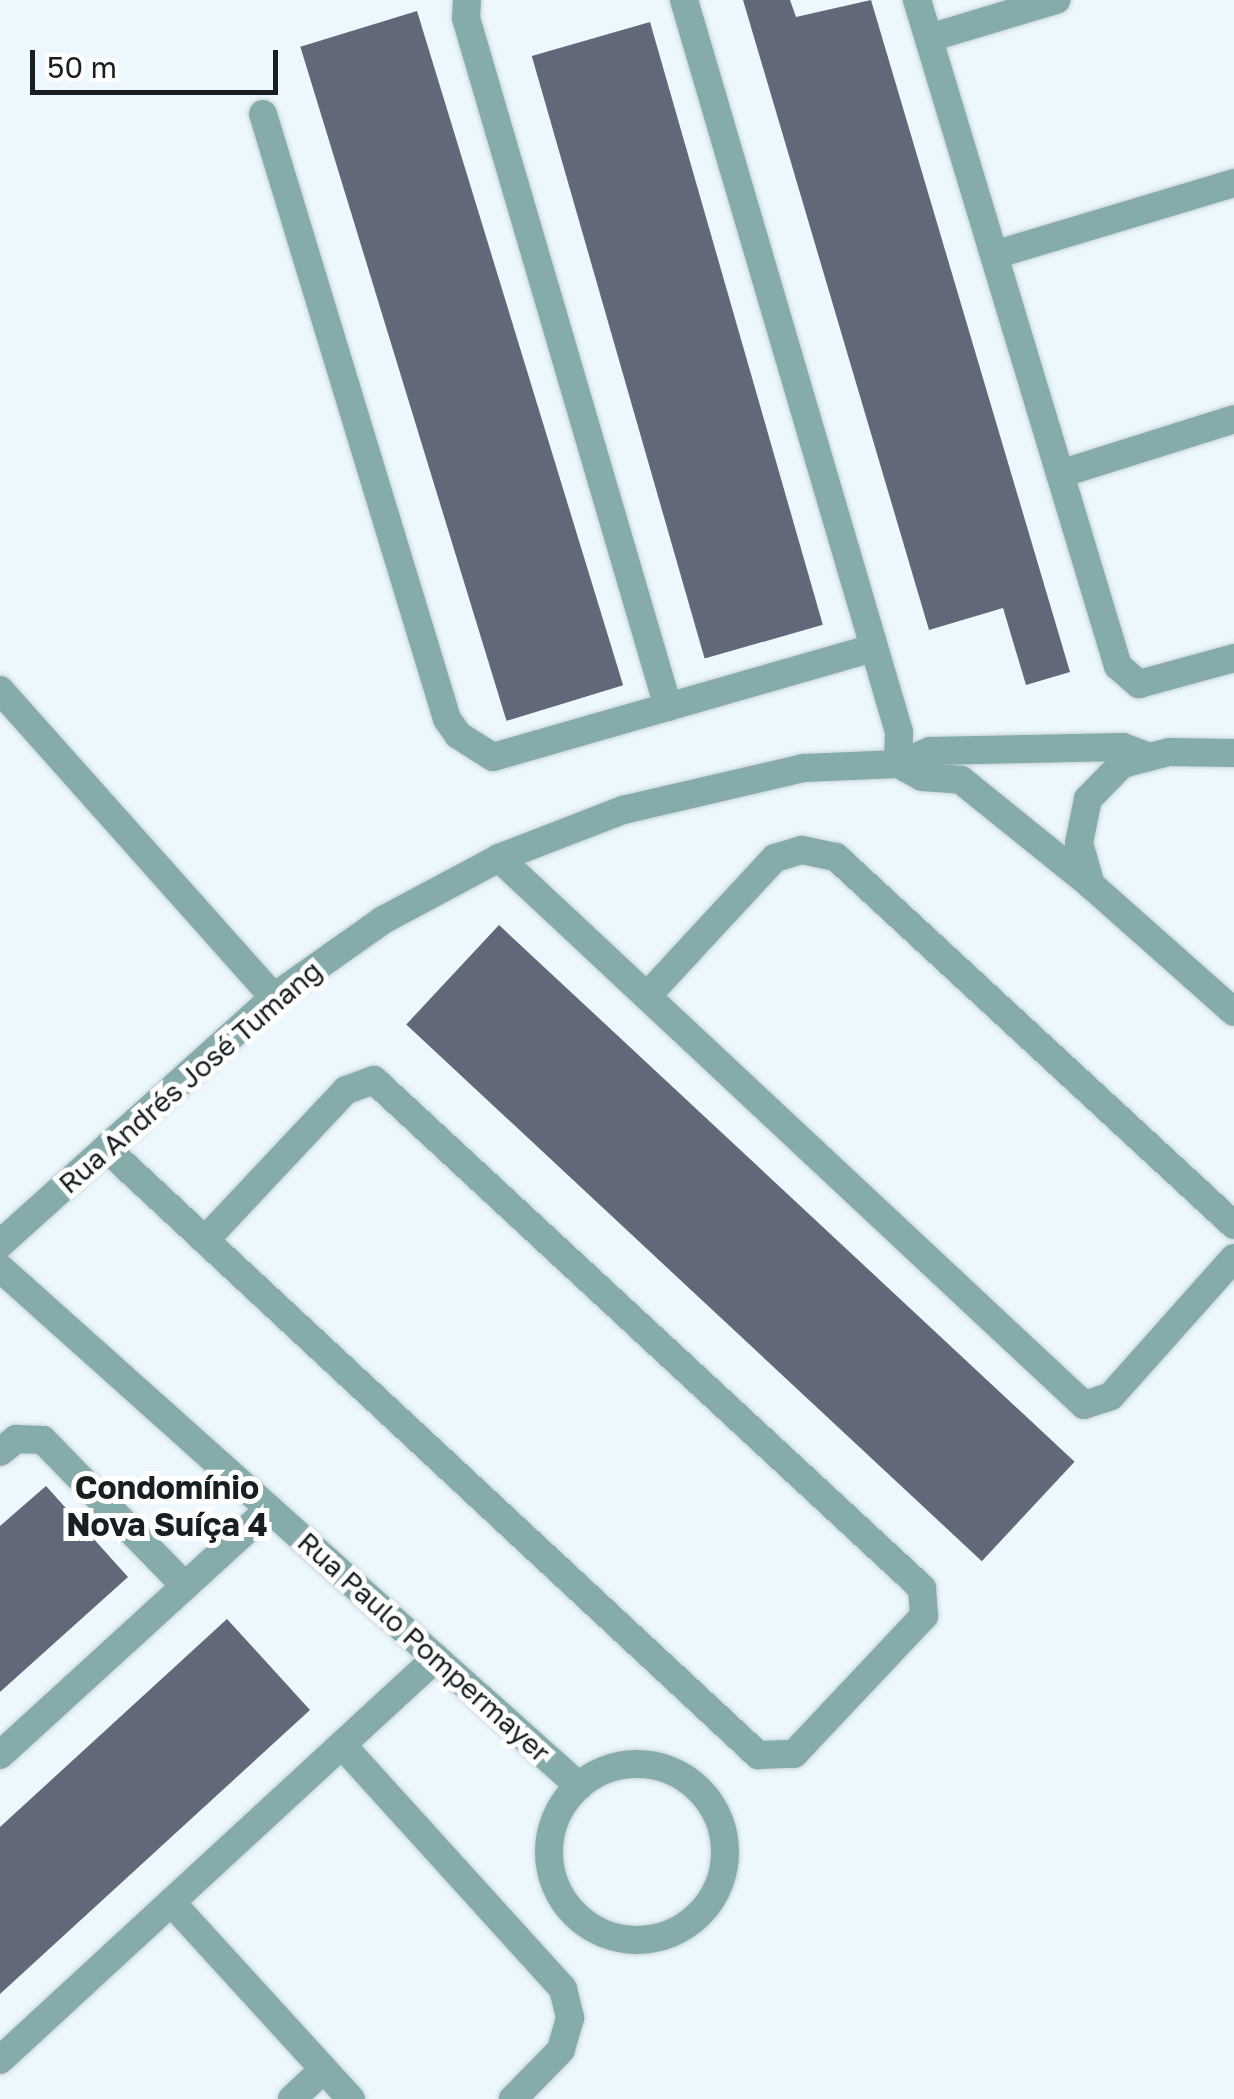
<!DOCTYPE html>
<html>
<head>
<meta charset="utf-8">
<style>
  body { margin:0 }
  #map { position:relative; width:1234px; height:2099px; overflow:hidden; background:#ecf8fe; font-family:"Golos Text",sans-serif }
  div>[style] { position:absolute }
  [style*='--x'] { left:calc(var(--x)*1px); top:calc(var(--y)*1px); width:calc(var(--w)*1px); rotate:calc(var(--a)*1deg) }
  .building>* { inset:0; background:#616978; transform-origin:0 0 }
  .roads { filter:drop-shadow(0 0 2px #cad5db) drop-shadow(0 0 2px #cad5db) }
  .minor>* { height:28px; margin:-14px; padding:0 14px; transform-origin:14px; border-radius:14px; background:#85abab }
  .minor>.ring { margin:-14px; padding:0; box-sizing:content-box; background:none; border:28px solid #85abab; border-radius:50% }
  span { translate:-50% -50%; white-space:nowrap; text-align:center; line-height:1.15; -webkit-text-stroke:10px #fff; paint-order:stroke }
  .street-label { font-size:28px; color:#181f23 }
  .quarter-label { font-size:32px; color:#181f23; font-weight:700 }
  .scale { position:absolute; left:30px; top:50px; width:248px; height:45px; box-sizing:border-box; border:5px solid #181f23; border-top:0; padding-left:12px; font-size:30px; line-height:35px; white-space:nowrap; color:#181f23; -webkit-text-stroke:8px #fff; paint-order:stroke }
</style>
</head>
<body>
<div id="map">
  <div class="building">
    <div style="clip-path:polygon(743px 0,790px 0,796px 17px,871px 0,1070px 672px,1026px 685px,1003px 608px,929px 630px)"></div>
    <div style="left:417px;top:11px;width:705px;height:122px;rotate:73deg"></div>
    <div style="left:650px;top:22px;width:627px;height:123px;rotate:74deg"></div>
    <div style="left:499px;top:925px;width:787px;height:136px;rotate:43deg"></div>
    <div style="clip-path:polygon(46px 1486px,128px 1577px,0 1692px,0 1526px)"></div>
    <div style="clip-path:polygon(227px 1619px,310px 1710px,0 1994px,0 1827px)"></div>
  </div>
  <div class="roads">
    <div class="minor">
      <div style="--x:467;--y:0;--w:18;--a:93"></div>
      <div style="--x:466;--y:18;--w:718;--a:73.66"></div>
      <div style="--x:684;--y:0;--w:763;--a:73.63"></div>
      <div style="--x:899;--y:732;--w:32;--a:92"></div>
      <div style="--x:917;--y:0;--w:696;--a:73.21"></div>
      <div style="--x:1118;--y:666;--w:28;--a:41"></div>
      <div style="--x:1139;--y:684;--w:98;--a:-15.3"></div>
      <div style="--x:929;--y:38;--w:133;--a:-16.7"></div>
      <div style="--x:263;--y:114;--w:632;--a:73.08"></div>
      <div style="--x:447;--y:719;--w:19;--a:55"></div>
      <div style="--x:458;--y:735;--w:41;--a:32.2"></div>
      <div style="--x:493;--y:757;--w:396;--a:-16"></div>
      <div style="--x:994;--y:255;--w:251;--a:-16.7"></div>
      <div style="--x:1060;--y:474;--w:182;--a:-17.5"></div>
      <div style="--x:0;--y:690;--w:411;--a:48.3"></div>
      <div style="--x:1234;--y:753;--w:65;--a:-179.1"></div>
      <div style="--x:1169;--y:752;--w:49;--a:165.7"></div>
      <div style="--x:1122;--y:764;--w:49;--a:134.2"></div>
      <div style="--x:1088;--y:799;--w:45;--a:101.6"></div>
      <div style="--x:1079;--y:843;--w:44;--a:74.1"></div>
      <div style="--x:1091;--y:885;--w:191;--a:41.6"></div>
      <div style="--x:898;--y:764;--w:27;--a:28"></div>
      <div style="--x:922;--y:777;--w:39;--a:4"></div>
      <div style="--x:961;--y:780;--w:167;--a:38.9"></div>
      <div style="--x:499;--y:858;--w:801;--a:43.08"></div>
      <div style="--x:1084;--y:1405;--w:28;--a:-18"></div>
      <div style="--x:1111;--y:1396;--w:185;--a:-48.3"></div>
      <div style="--x:647;--y:996;--w:188;--a:-47.2"></div>
      <div style="--x:775;--y:858;--w:28;--a:-17"></div>
      <div style="--x:802;--y:850;--w:35;--a:12"></div>
      <div style="--x:836;--y:857;--w:542;--a:42.76"></div>
      <div style="--x:106;--y:1148;--w:891;--a:42.95"></div>
      <div style="--x:758;--y:1755;--w:36;--a:-2"></div>
      <div style="--x:794;--y:1754;--w:190;--a:-46.7"></div>
      <div style="--x:924;--y:1616;--w:28;--a:-94"></div>
      <div style="--x:922;--y:1588;--w:747;--a:-137.17"></div>
      <div style="--x:374;--y:1080;--w:30;--a:160"></div>
      <div style="--x:346;--y:1090;--w:206;--a:133.2"></div>
      <div style="--x:0;--y:1244;--w:369;--a:-42"></div>
      <div style="--x:274;--y:997;--w:133;--a:-35.2"></div>
      <div style="--x:383;--y:920;--w:132;--a:-28.1"></div>
      <div style="--x:499;--y:858;--w:133;--a:-21.2"></div>
      <div style="--x:623;--y:810;--w:186;--a:-13.1"></div>
      <div style="--x:804;--y:768;--w:94;--a:-2.4"></div>
      <div style="--x:898;--y:764;--w:35;--a:-22"></div>
      <div style="--x:930;--y:751;--w:193;--a:-1.2"></div>
      <div style="--x:1123;--y:747;--w:22;--a:21"></div>
      <div style="--x:0;--y:1268;--w:777;--a:41.82"></div>
      <div style="--x:0;--y:1452;--w:21;--a:-39"></div>
      <div style="--x:16;--y:1439;--w:27;--a:2"></div>
      <div style="--x:43;--y:1440;--w:204;--a:45.8"></div>
      <div style="--x:342;--y:1745;--w:329;--a:47.8"></div>
      <div style="--x:563;--y:1989;--w:30;--a:76"></div>
      <div style="--x:570;--y:2018;--w:33;--a:106"></div>
      <div style="--x:561;--y:2050;--w:69;--a:134.4"></div>
      <div style="--x:0;--y:1755;--w:365;--a:-42.4"></div>
      <div class="ring" style="left:549px;top:1764px;width:148px;height:148px"></div>
      <div style="--x:171;--y:1902;--w:267;--a:47.6"></div>
      <div style="--x:0;--y:2060;--w:593;--a:-42.68"></div>
      <div style="--x:292;--y:2099;--w:42;--a:-43.1"></div>
    </div>
  </div>
  <div class="street-label">
    <span style="left:190px;top:1077px;rotate:-41deg">Rua Andrés José Tumang</span>
    <span style="left:424px;top:1647px;rotate:42deg">Rua Paulo Pompermayer</span>
  </div>
  <div class="quarter-label">
    <span style="left:167px;top:1506px">Condomínio<br>Nova Suíça 4</span>
  </div>
  <div class="scale">50 m</div>
</div>
</body>
</html>
